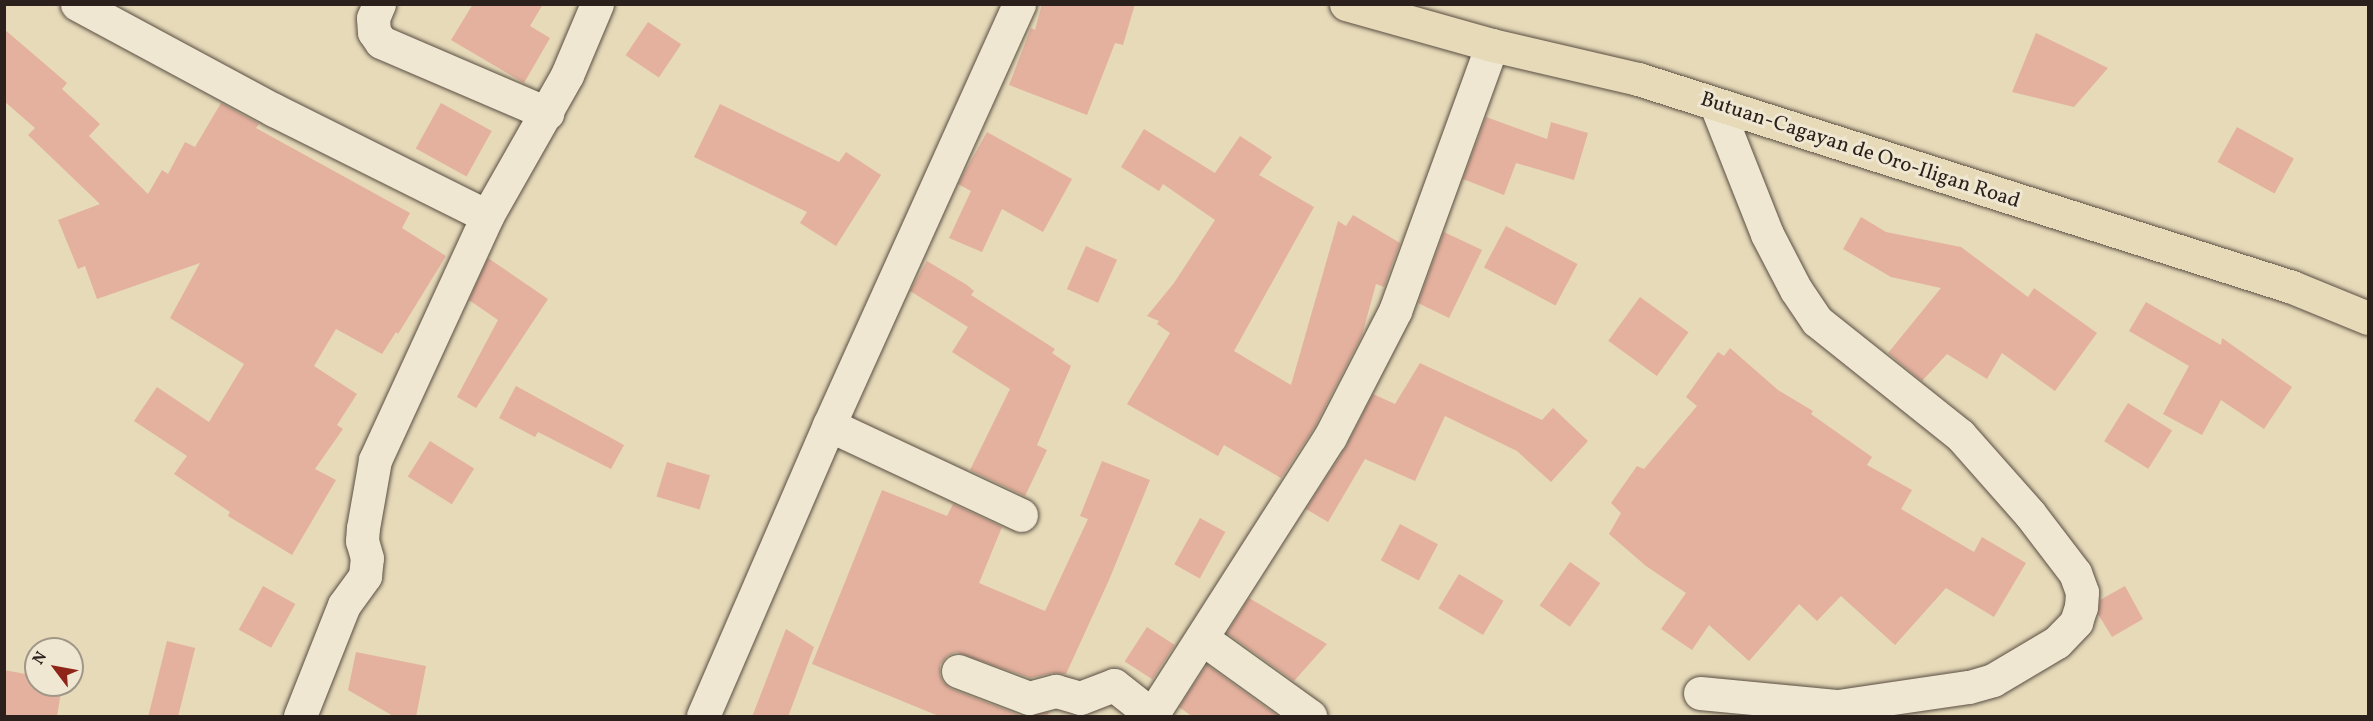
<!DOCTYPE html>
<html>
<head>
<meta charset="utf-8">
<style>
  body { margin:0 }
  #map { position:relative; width:2373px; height:721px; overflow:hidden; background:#e6dab9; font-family:Vollkorn,serif }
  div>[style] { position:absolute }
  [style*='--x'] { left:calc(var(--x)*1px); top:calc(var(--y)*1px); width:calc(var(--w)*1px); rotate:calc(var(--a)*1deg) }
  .building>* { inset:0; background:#e4b19e; transform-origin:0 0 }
  .roads { filter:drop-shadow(0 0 2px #5a4e43) drop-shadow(0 0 2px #5a4e43) }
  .street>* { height:33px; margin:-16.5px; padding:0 16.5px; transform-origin:16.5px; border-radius:16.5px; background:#efe7d2 }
  .highway>* { height:33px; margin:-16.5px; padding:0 16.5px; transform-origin:16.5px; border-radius:16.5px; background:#e6dab9 }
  span { translate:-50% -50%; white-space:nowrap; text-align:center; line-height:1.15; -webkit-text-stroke:6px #efe7d2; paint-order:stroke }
  .street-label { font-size:21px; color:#2c201c }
  .frame { position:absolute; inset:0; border:6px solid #2c201c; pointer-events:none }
  .north { position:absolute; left:24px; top:637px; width:60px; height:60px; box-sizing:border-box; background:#efe7d2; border:2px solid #a19789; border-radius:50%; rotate:302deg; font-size:16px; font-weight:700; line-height:24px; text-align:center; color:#2c201c }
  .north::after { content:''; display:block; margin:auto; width:21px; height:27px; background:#8f2418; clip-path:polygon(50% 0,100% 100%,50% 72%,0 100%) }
</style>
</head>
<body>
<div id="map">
  <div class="building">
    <div style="clip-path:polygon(473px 4px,543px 4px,530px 26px,550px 38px,524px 83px,451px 40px)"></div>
    <div style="clip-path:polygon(1042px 4px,1135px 4px,1123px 45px,1115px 43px,1087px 115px,1009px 85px,1031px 28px,1035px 30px)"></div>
    <div style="left:648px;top:22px;width:40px;height:40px;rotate:34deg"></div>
    <div style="clip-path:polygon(4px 29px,67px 83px,62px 89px,100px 124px,89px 136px,148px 194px,162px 170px,168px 174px,185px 142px,195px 147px,221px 103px,259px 124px,256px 128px,410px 213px,402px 228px,446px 256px,398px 334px,396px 332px,382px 354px,336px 329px,314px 366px,357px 394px,337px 425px,343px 429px,315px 469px,336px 480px,292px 555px,228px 516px,230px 512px,174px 474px,187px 456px,134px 421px,157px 387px,209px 422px,244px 364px,170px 318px,200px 263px,97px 299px,85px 266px,78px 269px,58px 220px,100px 204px,28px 135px,35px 128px,4px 101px)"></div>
    <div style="clip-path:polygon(2036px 33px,2108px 68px,2074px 107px,2012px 92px)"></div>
    <div style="left:441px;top:103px;width:58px;height:52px;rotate:29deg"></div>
    <div style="clip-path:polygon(720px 104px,839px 162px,846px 152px,881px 175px,836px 246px,800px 223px,807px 212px,694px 157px)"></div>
    <div style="clip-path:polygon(1486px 117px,1547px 139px,1551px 122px,1588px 133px,1574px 180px,1516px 163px,1504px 195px,1463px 179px)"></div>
    <div style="left:2237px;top:127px;width:65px;height:40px;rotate:29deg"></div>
    <div style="clip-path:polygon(1144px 129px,1215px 173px,1240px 136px,1272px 157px,1259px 175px,1314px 207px,1234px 351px,1291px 385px,1338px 221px,1346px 226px,1353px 215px,1400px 243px,1384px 287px,1376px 284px,1362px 335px,1314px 428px,1281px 478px,1224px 445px,1218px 456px,1127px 404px,1170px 333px,1157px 324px,1159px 321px,1147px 316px,1174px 283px,1215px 220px,1163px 184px,1159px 191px,1121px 167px)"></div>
    <div style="clip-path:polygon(987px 132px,1072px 179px,1043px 232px,1002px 209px,982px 252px,949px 238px,971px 191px,958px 184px)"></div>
    <div style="clip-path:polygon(1861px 217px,1886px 232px,1961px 247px,2028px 297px,2034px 288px,2097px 333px,2055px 391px,2002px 353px,1987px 379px,1947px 354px,1922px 381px,1888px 353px,1941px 288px,1891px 277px,1843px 249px)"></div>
    <div style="left:1506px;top:226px;width:81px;height:47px;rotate:28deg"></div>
    <div style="clip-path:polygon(1444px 232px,1482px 250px,1449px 318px,1418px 303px)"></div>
    <div style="left:1086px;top:246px;width:34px;height:47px;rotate:24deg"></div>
    <div style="clip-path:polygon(488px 258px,548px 299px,476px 408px,457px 397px,498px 320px,469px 300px)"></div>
    <div style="clip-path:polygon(927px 261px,967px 285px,974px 291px,971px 295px,1055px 349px,1052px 353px,1071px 366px,1037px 445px,1047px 450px,1025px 496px,970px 470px,1010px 389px,952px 352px,968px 327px,910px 291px)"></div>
    <div style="left:1640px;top:297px;width:60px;height:54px;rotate:36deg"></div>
    <div style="clip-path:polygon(2146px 302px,2221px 345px,2222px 338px,2292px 387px,2264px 429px,2221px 400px,2202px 435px,2163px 414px,2189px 366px,2129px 331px)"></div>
    <div style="clip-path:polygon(1730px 348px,1778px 390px,1813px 411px,1811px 414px,1872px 457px,1867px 465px,1912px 490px,1901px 509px,1974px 552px,1982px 537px,2026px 563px,1994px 617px,1946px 588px,1895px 645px,1841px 596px,1817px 621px,1799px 604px,1749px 661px,1709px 625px,1692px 650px,1661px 629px,1686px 593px,1646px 566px,1609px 534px,1621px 513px,1611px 503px,1637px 466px,1644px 469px,1697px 406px,1686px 397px,1718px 352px,1724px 356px)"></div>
    <div style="clip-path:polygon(1420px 363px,1542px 420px,1553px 408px,1588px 441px,1551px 482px,1517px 451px,1445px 416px,1415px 481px,1365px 459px,1328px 522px,1306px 509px,1346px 447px,1373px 394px,1395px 404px)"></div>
    <div style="clip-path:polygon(516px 386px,624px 445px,611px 469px,538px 432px,535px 437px,499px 418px)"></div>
    <div style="left:2128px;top:403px;width:52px;height:45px;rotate:32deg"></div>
    <div style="left:430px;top:441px;width:52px;height:42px;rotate:32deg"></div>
    <div style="clip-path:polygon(1102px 461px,1150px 480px,1109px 580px,1066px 674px,1052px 673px,1030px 678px,956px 652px,947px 656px,940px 665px,940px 675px,943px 682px,951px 689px,1022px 716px,1049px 712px,1047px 717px,941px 717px,812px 664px,882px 490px,947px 516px,953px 504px,1002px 527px,979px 583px,1045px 611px,1088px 519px,1080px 516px)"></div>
    <div style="left:667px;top:462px;width:45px;height:36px;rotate:17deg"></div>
    <div style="left:1200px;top:518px;width:29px;height:53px;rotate:29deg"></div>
    <div style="left:1400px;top:524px;width:43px;height:41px;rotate:28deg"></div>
    <div style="left:1570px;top:562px;width:37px;height:53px;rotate:35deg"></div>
    <div style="left:1459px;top:574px;width:52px;height:40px;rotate:31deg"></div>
    <div style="left:263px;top:586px;width:37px;height:50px;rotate:29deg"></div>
    <div style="clip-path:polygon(2125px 586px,2143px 619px,2112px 637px,2098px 614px,2100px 600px)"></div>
    <div style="clip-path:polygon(1249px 598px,1327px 644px,1294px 681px,1227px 633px)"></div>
    <div style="left:1147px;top:627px;width:33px;height:41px;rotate:33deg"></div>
    <div style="clip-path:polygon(786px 629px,814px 647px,788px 717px,752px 717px)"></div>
    <div style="left:167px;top:641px;width:29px;height:78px;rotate:14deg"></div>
    <div style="clip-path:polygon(356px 652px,426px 666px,416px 717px,395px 717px,348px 690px)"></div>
    <div style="clip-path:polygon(1207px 665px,1279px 717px,1193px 717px,1179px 707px)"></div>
    <div style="clip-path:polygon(4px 670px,36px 676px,36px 685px,62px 685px,57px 717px,4px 717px)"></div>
  </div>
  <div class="roads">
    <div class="street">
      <div style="--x:77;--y:4;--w:224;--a:28.3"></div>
      <div style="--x:274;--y:110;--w:238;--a:26.5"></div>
      <div style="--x:379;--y:4;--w:15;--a:113"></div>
      <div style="--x:373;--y:18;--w:14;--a:86"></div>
      <div style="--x:374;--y:32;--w:12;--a:55"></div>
      <div style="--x:381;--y:42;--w:181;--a:23.2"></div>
      <div style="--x:829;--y:425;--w:212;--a:25.1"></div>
      <div style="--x:1203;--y:639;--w:132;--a:35.7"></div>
      <div style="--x:958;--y:671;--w:76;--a:20.8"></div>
      <div style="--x:1029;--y:698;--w:28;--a:-15"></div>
      <div style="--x:1056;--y:691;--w:25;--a:16"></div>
      <div style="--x:1080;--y:698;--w:36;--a:-21"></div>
      <div style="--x:1114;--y:685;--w:48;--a:38.3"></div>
      <div style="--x:1152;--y:715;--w:330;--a:-57.4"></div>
      <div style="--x:1330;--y:437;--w:142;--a:-62.7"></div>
      <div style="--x:1395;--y:311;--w:283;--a:-70"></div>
      <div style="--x:1700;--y:693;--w:139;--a:5.4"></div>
      <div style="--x:1838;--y:706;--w:132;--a:-8.3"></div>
      <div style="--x:1969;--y:687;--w:25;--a:-16"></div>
      <div style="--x:1993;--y:680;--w:74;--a:-30.7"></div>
      <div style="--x:2057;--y:642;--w:28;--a:-46"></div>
      <div style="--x:2076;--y:622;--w:16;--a:-72"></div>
      <div style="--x:2081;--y:607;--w:15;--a:-86"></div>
      <div style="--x:2082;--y:592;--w:20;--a:-110"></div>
      <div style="--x:2075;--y:573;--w:74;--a:-127.3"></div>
      <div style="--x:2030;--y:514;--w:106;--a:-131.5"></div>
      <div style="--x:1960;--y:435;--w:183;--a:-141.4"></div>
      <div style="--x:1817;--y:321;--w:37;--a:-124"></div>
      <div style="--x:1796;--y:290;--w:63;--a:-117.4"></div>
      <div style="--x:1767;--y:234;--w:139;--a:-111.6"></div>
      <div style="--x:300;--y:716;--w:119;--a:-68.4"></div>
      <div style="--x:344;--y:605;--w:36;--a:-54"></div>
      <div style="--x:365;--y:576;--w:18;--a:-84"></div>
      <div style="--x:367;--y:558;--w:18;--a:-106"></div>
      <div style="--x:362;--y:541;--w:13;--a:-86"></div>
      <div style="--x:363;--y:528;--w:69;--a:-80"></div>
      <div style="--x:375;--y:460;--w:268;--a:-65.3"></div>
      <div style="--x:487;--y:216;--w:162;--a:-60.4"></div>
      <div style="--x:567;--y:75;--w:77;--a:-67.1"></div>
      <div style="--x:703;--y:716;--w:317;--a:-66.6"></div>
      <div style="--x:829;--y:425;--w:462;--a:-65.7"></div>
    </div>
    <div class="highway">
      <div style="--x:1346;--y:4;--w:152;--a:15.7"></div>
      <div style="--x:1492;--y:45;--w:150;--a:13.1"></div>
      <div style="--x:1638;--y:79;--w:686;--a:17.64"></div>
      <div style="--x:2292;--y:287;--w:82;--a:22.2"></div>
    </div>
  </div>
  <div class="street-label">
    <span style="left:1860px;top:151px;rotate:18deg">Butuan-Cagayan de Oro-Iligan Road</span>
  </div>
  <div class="frame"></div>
  <div class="north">N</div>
</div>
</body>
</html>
